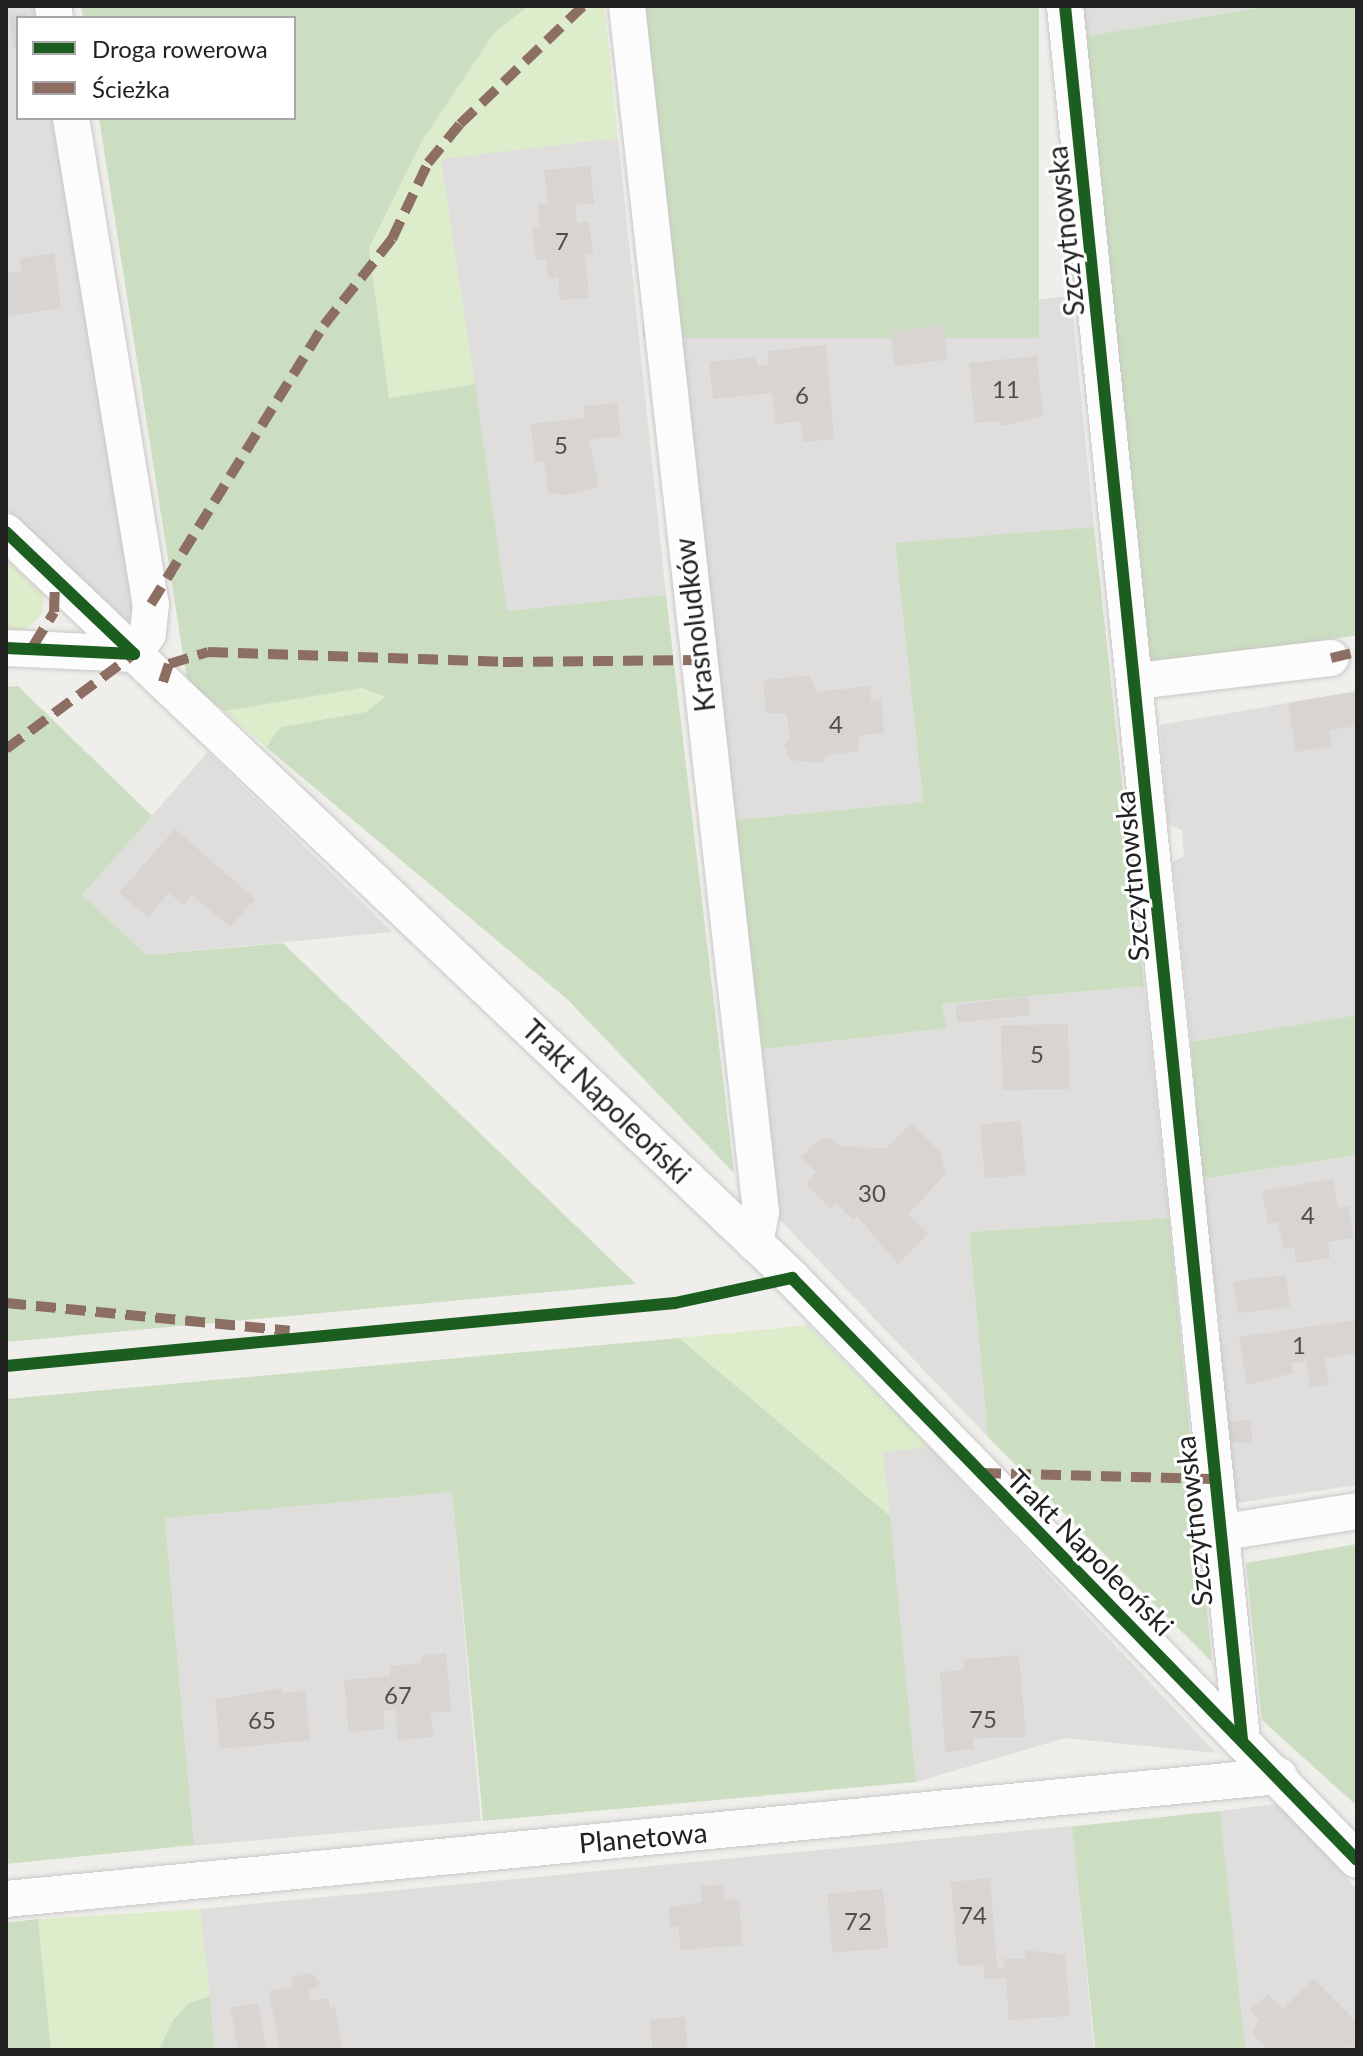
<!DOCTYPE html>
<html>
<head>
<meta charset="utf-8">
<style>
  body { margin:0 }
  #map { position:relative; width:1363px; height:2056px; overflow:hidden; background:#f0eeeb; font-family:Lato,sans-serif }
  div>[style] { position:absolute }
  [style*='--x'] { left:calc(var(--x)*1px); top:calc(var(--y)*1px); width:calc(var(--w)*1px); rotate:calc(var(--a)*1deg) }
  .residential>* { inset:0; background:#dfdedc; transform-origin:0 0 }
  .grass>* { inset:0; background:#ddeccb }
  .forest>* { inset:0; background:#cbdec1; transform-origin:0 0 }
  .building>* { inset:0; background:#d7d4d2; transform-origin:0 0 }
  .roads { filter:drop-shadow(0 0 2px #c9c8c7) drop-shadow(0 0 2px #c9c8c7) }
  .minor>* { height:36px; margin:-18px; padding:0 18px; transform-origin:18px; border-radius:18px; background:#fdfcfc }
  .quiet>* { height:10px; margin-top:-5px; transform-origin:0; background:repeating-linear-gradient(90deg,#8d6e63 0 20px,transparent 0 30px) }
  .cycleway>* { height:12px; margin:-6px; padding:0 6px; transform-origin:6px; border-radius:6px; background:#1b5e20 }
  span { translate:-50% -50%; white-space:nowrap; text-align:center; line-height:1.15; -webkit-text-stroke:6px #fff; paint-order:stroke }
  .number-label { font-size:24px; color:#4f4e4e }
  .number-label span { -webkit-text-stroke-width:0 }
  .street-label { font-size:28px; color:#222 }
  .frame { position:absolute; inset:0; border:8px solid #222; pointer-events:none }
  .legend { position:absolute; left:16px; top:16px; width:280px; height:104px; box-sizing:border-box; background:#fff; border:2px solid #a7a7a7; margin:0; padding:10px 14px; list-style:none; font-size:24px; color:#222 }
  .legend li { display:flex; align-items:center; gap:16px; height:40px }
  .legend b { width:40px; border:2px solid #a7a7a7 }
</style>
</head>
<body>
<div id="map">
  <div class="residential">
    <div style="clip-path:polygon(6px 6px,40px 6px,42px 18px,18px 18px,18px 118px,57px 118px,134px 616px,127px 622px,6px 509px)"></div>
    <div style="clip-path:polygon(1082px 6px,1271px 6px,1086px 36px)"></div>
    <div style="left:618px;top:138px;width:460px;height:178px;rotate:84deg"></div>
    <div style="clip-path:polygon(1071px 296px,1094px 527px,895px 544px,923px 802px,735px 820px,679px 336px)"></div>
    <div style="clip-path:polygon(1357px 691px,1357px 1015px,1191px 1042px,1173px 862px,1184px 856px,1182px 830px,1168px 824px,1160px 725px)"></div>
    <div style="clip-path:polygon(208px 752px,392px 932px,147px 955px,82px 895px)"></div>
    <div style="clip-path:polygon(1144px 986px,1169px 1218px,969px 1232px,988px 1437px,779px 1219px,762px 1049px,946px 1028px,940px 1004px)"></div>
    <div style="clip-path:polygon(1357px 1155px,1357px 1485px,1230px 1504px,1212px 1336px,1221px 1334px,1201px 1179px)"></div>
    <div style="clip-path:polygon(929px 1447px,1216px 1753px,1065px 1738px,916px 1782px,882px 1452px)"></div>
    <div style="left:452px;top:1492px;width:330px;height:288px;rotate:85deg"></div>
    <div style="clip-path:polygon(1285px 1803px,1357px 1890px,1357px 2050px,1244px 2050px,1220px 1811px)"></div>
    <div style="clip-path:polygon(1072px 1826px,1094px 2050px,214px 2050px,200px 1909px)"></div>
  </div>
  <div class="grass">
    <div style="clip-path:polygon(528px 6px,604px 6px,618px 138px,441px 159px,475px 384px,389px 399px,369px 248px,421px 143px,494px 33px)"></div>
    <div style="clip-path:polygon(6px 559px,44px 595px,42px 614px,23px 632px,6px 636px)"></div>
    <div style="clip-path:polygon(362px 688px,386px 698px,366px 712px,280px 727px,266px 747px,224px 711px)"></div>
    <div style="clip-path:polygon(808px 1325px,929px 1447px,883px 1452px,890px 1516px,679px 1338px)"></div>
    <div style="clip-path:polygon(200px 1909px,210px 1996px,189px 2003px,173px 2020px,159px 2050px,51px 2050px,38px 1919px)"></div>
  </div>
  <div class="forest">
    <div style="clip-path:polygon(81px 6px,528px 6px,494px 33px,421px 143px,369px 248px,389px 398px,475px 384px,507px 611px,666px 595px,734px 1173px,568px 1000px,266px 747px,280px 727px,366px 712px,385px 697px,362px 688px,224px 711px,187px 680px,99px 118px,294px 118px,294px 18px,83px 18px)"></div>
    <div style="left:643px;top:6px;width:396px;height:332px"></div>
    <div style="clip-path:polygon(1271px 6px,1357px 6px,1357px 635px,1150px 669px,1086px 36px)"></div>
    <div style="clip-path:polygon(1094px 527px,1144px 986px,941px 1004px,947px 1028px,762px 1049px,735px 820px,923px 802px,895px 543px)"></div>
    <div style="clip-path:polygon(18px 686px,152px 816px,82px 895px,147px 955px,283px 943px,636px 1284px,6px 1342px,6px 687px)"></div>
    <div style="clip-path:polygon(1357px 1015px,1357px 1155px,1201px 1179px,1191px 1042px)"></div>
    <div style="clip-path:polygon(1169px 1218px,1212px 1662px,988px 1437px,969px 1232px)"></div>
    <div style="clip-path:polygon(679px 1338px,890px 1516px,916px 1782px,483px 1821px,452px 1492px,165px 1518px,194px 1845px,6px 1864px,6px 1399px)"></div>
    <div style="clip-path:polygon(1357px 1544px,1357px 1806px,1262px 1720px,1246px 1563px)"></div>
    <div style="left:1220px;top:1811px;width:240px;height:149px;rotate:84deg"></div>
    <div style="clip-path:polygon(38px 1919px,51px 2050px,6px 2050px,6px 1923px)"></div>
    <div style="clip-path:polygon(210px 1996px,214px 2050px,159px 2050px,173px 2020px,189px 2003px)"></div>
  </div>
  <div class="building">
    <div style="clip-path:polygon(26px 13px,27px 18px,18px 18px,18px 47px,14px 48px,9px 16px)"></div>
    <div style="clip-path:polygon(590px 166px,594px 203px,575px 205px,577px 223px,589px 221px,593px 254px,585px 254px,589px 298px,560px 300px,558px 277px,548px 279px,546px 259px,536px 260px,532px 227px,540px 227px,538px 204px,548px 203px,544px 170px)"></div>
    <div style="clip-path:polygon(54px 253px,61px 308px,8px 316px,6px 273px,22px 271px,20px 258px)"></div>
    <div style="left:943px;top:325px;width:35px;height:53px;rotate:83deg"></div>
    <div style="clip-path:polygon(826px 345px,834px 439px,803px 442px,801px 421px,776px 424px,772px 393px,713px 399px,709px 362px,756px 357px,758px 366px,769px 365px,768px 351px)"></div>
    <div style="clip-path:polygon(1037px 356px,1043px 416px,1003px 426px,996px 421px,975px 423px,969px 363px)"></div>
    <div style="clip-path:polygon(617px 403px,621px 436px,589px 440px,599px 487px,567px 495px,548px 493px,544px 461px,535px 462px,531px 424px,585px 418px,583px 406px)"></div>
    <div style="clip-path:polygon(810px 675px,816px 692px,870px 686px,871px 701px,881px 700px,884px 733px,860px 735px,858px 751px,826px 755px,822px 763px,790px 760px,784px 744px,790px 740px,787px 714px,766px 713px,763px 684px,765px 680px)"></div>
    <div style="clip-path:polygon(1357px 691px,1357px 726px,1329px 730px,1332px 746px,1296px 752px,1288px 703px)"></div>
    <div style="clip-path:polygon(175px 829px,255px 899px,230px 927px,192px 895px,184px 905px,169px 893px,148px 917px,119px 893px)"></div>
    <div style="left:1028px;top:997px;width:18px;height:73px;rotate:84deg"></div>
    <div style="left:1068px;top:1024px;width:65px;height:67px;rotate:89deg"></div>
    <div style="left:1021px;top:1121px;width:54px;height:41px;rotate:85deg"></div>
    <div style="clip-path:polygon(911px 1123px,942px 1154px,945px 1175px,908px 1214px,928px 1233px,898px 1264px,857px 1216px,853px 1220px,836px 1203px,830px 1208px,806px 1184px,816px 1172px,801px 1157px,820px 1139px,833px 1139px,842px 1147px,886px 1148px)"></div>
    <div style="clip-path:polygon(1333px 1179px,1338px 1208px,1349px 1206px,1354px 1238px,1328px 1242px,1330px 1258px,1296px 1263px,1294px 1247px,1283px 1249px,1278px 1222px,1268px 1224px,1262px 1191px)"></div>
    <div style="left:1286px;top:1275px;width:32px;height:53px;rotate:83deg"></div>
    <div style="clip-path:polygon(1357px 1320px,1357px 1353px,1325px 1358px,1329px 1384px,1310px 1387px,1306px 1361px,1291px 1363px,1293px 1373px,1247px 1385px,1239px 1337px)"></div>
    <div style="left:1251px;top:1420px;width:22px;height:25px;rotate:87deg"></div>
    <div style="clip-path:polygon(446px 1653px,451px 1711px,431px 1713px,433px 1737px,398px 1740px,395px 1710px,383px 1711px,385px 1729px,349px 1732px,344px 1680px,390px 1676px,390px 1666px,422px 1663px,422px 1656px)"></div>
    <div style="clip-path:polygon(1019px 1655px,1026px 1737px,973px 1738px,974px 1749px,945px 1752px,940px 1672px,964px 1670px,963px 1660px)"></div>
    <div style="clip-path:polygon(281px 1688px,282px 1693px,305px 1691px,310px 1740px,220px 1749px,215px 1700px)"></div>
    <div style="clip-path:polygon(990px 1878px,997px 1967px,1005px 1967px,1004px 1959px,1025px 1958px,1025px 1950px,1065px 1955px,1070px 2016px,1009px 2020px,1006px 1978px,985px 1979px,983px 1964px,958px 1966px,951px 1882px)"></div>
    <div style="clip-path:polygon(723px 1885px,724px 1900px,739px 1899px,742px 1945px,681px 1950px,678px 1927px,670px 1927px,669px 1907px,702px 1902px,701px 1886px)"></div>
    <div style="left:883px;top:1889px;width:59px;height:56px;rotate:85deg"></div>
    <div style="clip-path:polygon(312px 1973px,320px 1984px,309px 1991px,310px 2001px,328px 1998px,330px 2008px,335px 2007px,343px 2050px,280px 2050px,269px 1991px,293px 1987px,291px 1977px)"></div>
    <div style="clip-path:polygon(1314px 1979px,1357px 2022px,1357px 2047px,1268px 2050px,1252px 2034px,1259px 2020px,1250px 2010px,1268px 1994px,1283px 2009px)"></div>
    <div style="left:258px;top:2003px;width:48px;height:28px;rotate:80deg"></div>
    <div style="left:685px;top:2017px;width:33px;height:35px;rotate:85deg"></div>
  </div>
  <div class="roads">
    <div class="minor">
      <div style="--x:53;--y:6;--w:12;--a:81"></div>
      <div style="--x:627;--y:6;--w:1213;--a:83.66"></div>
      <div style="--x:761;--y:1212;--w:32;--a:101"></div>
      <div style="--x:1065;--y:6;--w:1744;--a:84.17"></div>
      <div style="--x:71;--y:118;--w:493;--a:80.7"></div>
      <div style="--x:151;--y:604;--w:30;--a:96"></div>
      <div style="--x:148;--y:634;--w:24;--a:125"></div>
      <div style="--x:6;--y:532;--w:1084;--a:43.5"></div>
      <div style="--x:792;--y:1278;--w:811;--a:45.85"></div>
      <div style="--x:6;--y:648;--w:128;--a:2.7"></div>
      <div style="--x:1137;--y:681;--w:195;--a:-6.8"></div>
      <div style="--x:1218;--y:1533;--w:141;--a:-9"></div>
      <div style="--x:6;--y:1899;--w:1279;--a:-5.52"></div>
    </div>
  </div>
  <div class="quiet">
    <div style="--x:151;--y:604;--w:328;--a:-58.2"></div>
    <div style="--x:324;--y:325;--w:110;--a:-51.7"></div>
    <div style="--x:392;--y:239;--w:84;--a:-64.7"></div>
    <div style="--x:428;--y:163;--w:50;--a:-50.6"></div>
    <div style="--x:460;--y:124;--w:170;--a:-43.8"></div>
    <div style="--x:33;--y:646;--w:40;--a:-58"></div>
    <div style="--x:54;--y:612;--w:34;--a:-88"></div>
    <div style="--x:1331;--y:658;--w:27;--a:-13"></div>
    <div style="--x:163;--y:682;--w:19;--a:-72"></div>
    <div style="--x:169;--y:664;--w:41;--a:-17.1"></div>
    <div style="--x:208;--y:652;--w:295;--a:1.9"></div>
    <div style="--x:503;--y:662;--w:195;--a:-0.6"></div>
    <div style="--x:6;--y:749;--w:159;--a:-36.6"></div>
    <div style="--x:6;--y:1303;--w:285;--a:5.6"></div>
    <div style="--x:981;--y:1473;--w:232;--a:1.5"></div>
  </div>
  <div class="cycleway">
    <div style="--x:1065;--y:6;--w:1744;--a:84.17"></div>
    <div style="--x:6;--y:532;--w:177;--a:43.6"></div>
    <div style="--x:6;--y:648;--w:128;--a:2.7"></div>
    <div style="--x:6;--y:1366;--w:672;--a:-5.38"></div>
    <div style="--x:675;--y:1303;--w:120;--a:-12.1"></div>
    <div style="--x:792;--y:1278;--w:811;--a:45.85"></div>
  </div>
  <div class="number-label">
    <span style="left:562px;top:241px">7</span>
    <span style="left:1006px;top:389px">11</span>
    <span style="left:802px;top:395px">6</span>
    <span style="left:561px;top:445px">5</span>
    <span style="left:836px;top:724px">4</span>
    <span style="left:1037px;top:1054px">5</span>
    <span style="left:872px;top:1193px">30</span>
    <span style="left:1308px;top:1215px">4</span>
    <span style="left:1299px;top:1345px">1</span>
    <span style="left:398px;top:1695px">67</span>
    <span style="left:983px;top:1719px">75</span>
    <span style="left:262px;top:1720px">65</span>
    <span style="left:973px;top:1915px">74</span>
    <span style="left:858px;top:1921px">72</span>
  </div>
  <div class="street-label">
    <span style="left:1065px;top:231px;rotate:-96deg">Szczytnowska</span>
    <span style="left:694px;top:625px;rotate:-97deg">Krasnoludków</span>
    <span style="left:1131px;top:876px;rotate:-95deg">Szczytnowska</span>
    <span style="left:607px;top:1101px;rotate:44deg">Trakt Napoleoński</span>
    <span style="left:1193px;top:1521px;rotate:-96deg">Szczytnowska</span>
    <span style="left:1091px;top:1552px;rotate:45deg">Trakt Napoleoński</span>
    <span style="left:643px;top:1837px;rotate:-5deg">Planetowa</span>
  </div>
  <div class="frame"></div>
  <ul class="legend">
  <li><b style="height:10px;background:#1b5e20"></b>Droga rowerowa</li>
  <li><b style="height:10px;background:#8d6e63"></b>Ścieżka</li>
  </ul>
</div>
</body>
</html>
